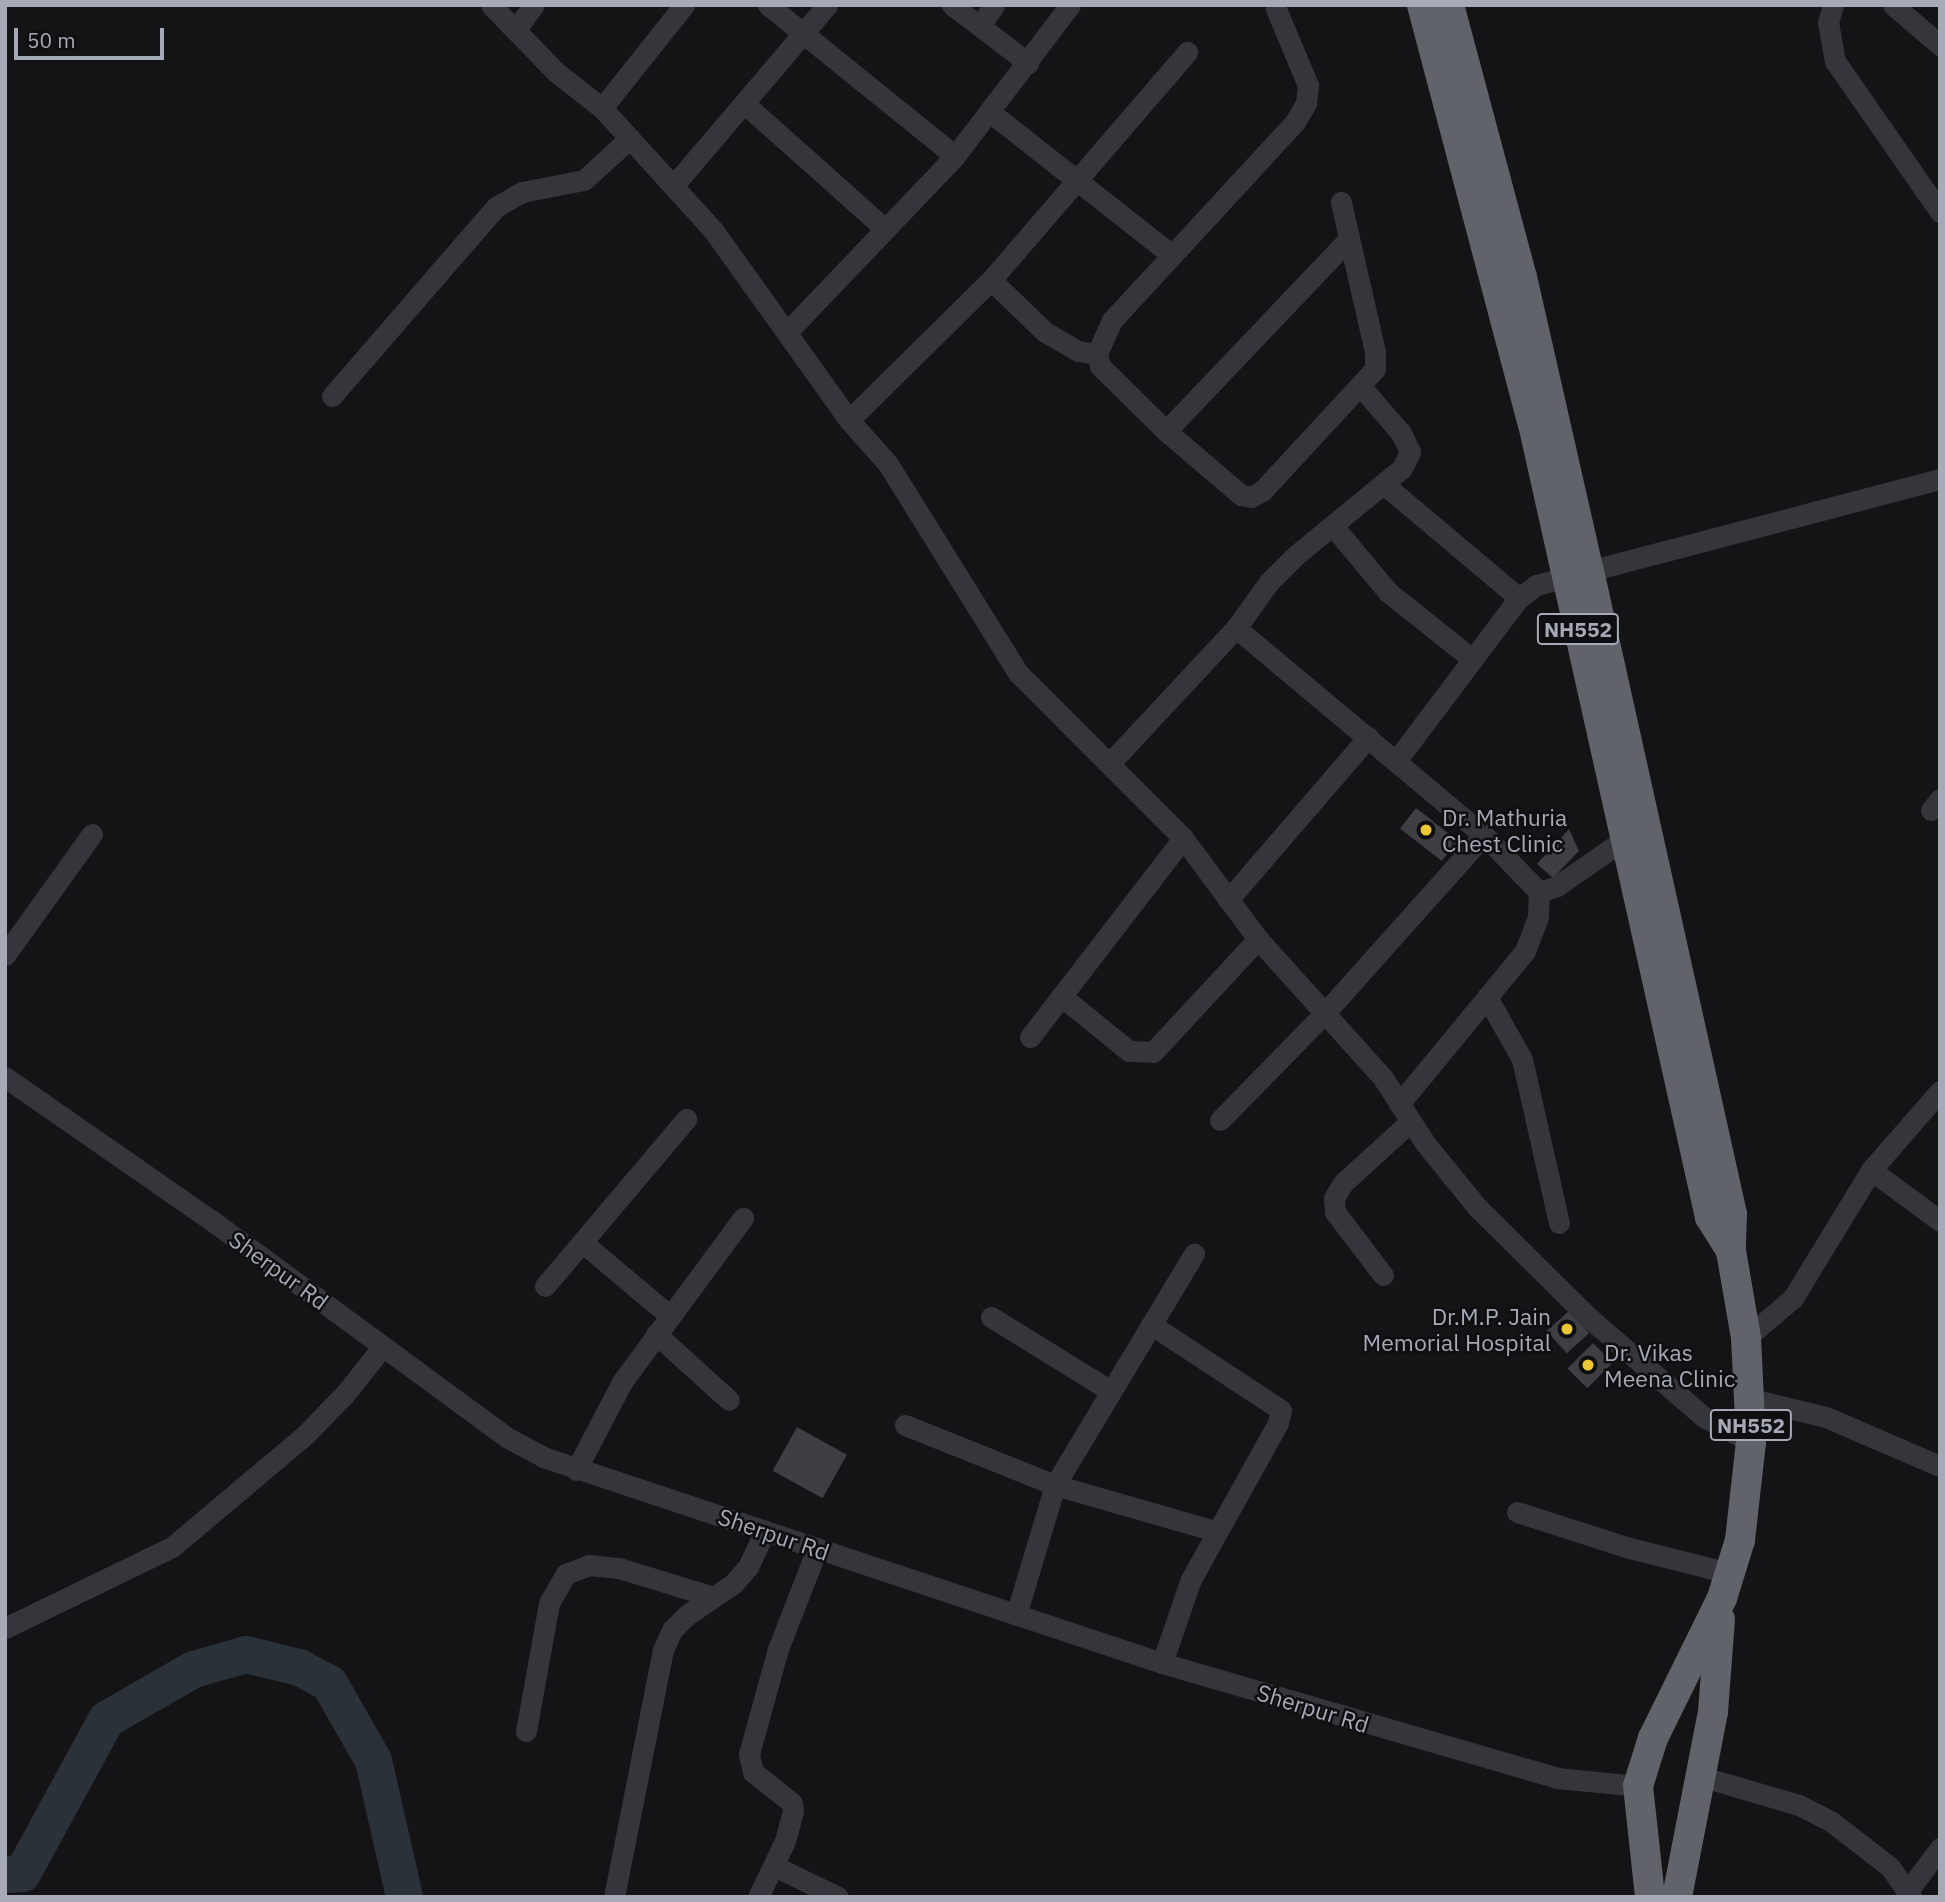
<!DOCTYPE html>
<html>
<head>
<meta charset="utf-8">
<style>
  body { margin:0 }
  #map { position:relative; width:1945px; height:1902px; overflow:hidden; background:#141416; font-family:"IBM Plex Sans",sans-serif }
  div>[style] { position:absolute }
  [style*='--x'] { left:calc(var(--x)*1px); top:calc(var(--y)*1px); width:calc(var(--w)*1px); rotate:calc(var(--a)*1deg) }
  .river>* { height:37px; margin:-18.5px; padding:0 18.5px; transform-origin:18.5px; border-radius:18.5px; background:#2b3139 }
  .building>* { inset:0; background:#3e3e43; transform-origin:0 0 }
  .minor>* { height:21px; margin:-10.5px; padding:0 10.5px; transform-origin:10.5px; border-radius:10.5px; background:#35353b }
  .highway>* { height:30px; margin:-15px; padding:0 15px; transform-origin:15px; border-radius:15px; background:#61636b }
  .dots>* { width:19px; height:19px; translate:-50% -50%; box-sizing:border-box; border:4px solid #0f0f11; border-radius:50% }
  span { translate:-50% -50%; white-space:nowrap; text-align:center; line-height:1.15; -webkit-text-stroke:5px #0f0f11; paint-order:stroke }
  .shield-label span { padding:2px 5px; background:#0f0f11; border:2px solid; border-radius:5px; -webkit-text-stroke-width:0 }
  .shield-label { font-size:21px; color:#a6a9b6; font-weight:700 }
  .poi-label { font-size:23px; color:#a6a9b6 }
  .left { translate:0 -50%; text-align:left }
  .right { translate:-100% -50%; text-align:right }
  .street-label { font-size:23px; color:#a6a9b6 }
  .frame { position:absolute; inset:0; border:7px solid #a6a9b6; pointer-events:none }
  .scale { position:absolute; left:14px; top:28px; width:150px; height:32px; box-sizing:border-box; border:4px solid #a6a9b6; border-top:0; padding-left:9px; font-size:21px; line-height:24px; white-space:nowrap; color:#a6a9b6; -webkit-text-stroke:5px #0f0f11; paint-order:stroke }
</style>
</head>
<body>
<div id="map">
  <div class="river">
    <div style="--x:5;--y:1874;--w:17;--a:-3"></div>
    <div style="--x:22;--y:1873;--w:175;--a:-61.4"></div>
    <div style="--x:106;--y:1719;--w:100;--a:-29.9"></div>
    <div style="--x:193;--y:1669;--w:55;--a:-15.8"></div>
    <div style="--x:246;--y:1654;--w:55;--a:13.8"></div>
    <div style="--x:299;--y:1667;--w:34;--a:28"></div>
    <div style="--x:329;--y:1683;--w:89;--a:60.3"></div>
    <div style="--x:373;--y:1760;--w:140;--a:77.2"></div>
  </div>
  <div class="building">
    <div style="left:1416px;top:808px;width:53px;height:26px;rotate:38deg"></div>
    <div style="clip-path:polygon(1569px 829px,1579px 851px,1553px 878px,1537px 864px)"></div>
    <div style="left:1569px;top:1311px;width:30px;height:30px;rotate:48deg"></div>
    <div style="left:1593px;top:1343px;width:28px;height:36px;rotate:45deg"></div>
    <div style="left:797px;top:1427px;width:57px;height:50px;rotate:29deg"></div>
  </div>
  <div class="minor">
    <div style="--x:491;--y:5;--w:93;--a:45.9"></div>
    <div style="--x:556;--y:72;--w:58;--a:38"></div>
    <div style="--x:602;--y:108;--w:165;--a:47.7"></div>
    <div style="--x:713;--y:230;--w:234;--a:54.4"></div>
    <div style="--x:849;--y:420;--w:59;--a:48.4"></div>
    <div style="--x:888;--y:464;--w:246;--a:58.1"></div>
    <div style="--x:1018;--y:673;--w:233;--a:45"></div>
    <div style="--x:1183;--y:838;--w:126;--a:53.4"></div>
    <div style="--x:1258;--y:939;--w:187;--a:48"></div>
    <div style="--x:1383;--y:1078;--w:77;--a:57.1"></div>
    <div style="--x:1425;--y:1143;--w:82;--a:50.9"></div>
    <div style="--x:1477;--y:1207;--w:156;--a:44.7"></div>
    <div style="--x:1588;--y:1317;--w:153;--a:40.8"></div>
    <div style="--x:1704;--y:1417;--w:53;--a:28"></div>
    <div style="--x:768;--y:5;--w:240;--a:38.9"></div>
    <div style="--x:952;--y:5;--w:96;--a:37.3"></div>
    <div style="--x:1833;--y:5;--w:18;--a:106"></div>
    <div style="--x:1828;--y:22;--w:40;--a:80"></div>
    <div style="--x:1835;--y:61;--w:184;--a:55.2"></div>
    <div style="--x:1893;--y:5;--w:62;--a:40.4"></div>
    <div style="--x:1276;--y:9;--w:82;--a:67.2"></div>
    <div style="--x:1308;--y:85;--w:18;--a:96"></div>
    <div style="--x:1306;--y:103;--w:22;--a:120"></div>
    <div style="--x:1295;--y:122;--w:270;--a:132.7"></div>
    <div style="--x:1112;--y:320;--w:37;--a:114"></div>
    <div style="--x:1097;--y:354;--w:12;--a:76"></div>
    <div style="--x:1100;--y:366;--w:93;--a:44.6"></div>
    <div style="--x:1166;--y:431;--w:99;--a:40.5"></div>
    <div style="--x:1241;--y:495;--w:10;--a:11"></div>
    <div style="--x:1251;--y:497;--w:13;--a:-29"></div>
    <div style="--x:1262;--y:491;--w:166;--a:-47.2"></div>
    <div style="--x:1375;--y:369;--w:17;--a:-90"></div>
    <div style="--x:1375;--y:352;--w:154;--a:-102.8"></div>
    <div style="--x:980;--y:26;--w:25;--a:-56"></div>
    <div style="--x:517;--y:28;--w:29;--a:-54"></div>
    <div style="--x:746;--y:105;--w:186;--a:41.7"></div>
    <div style="--x:602;--y:108;--w:132;--a:-51.5"></div>
    <div style="--x:990;--y:112;--w:231;--a:38.2"></div>
    <div style="--x:674;--y:185;--w:236;--a:-49.6"></div>
    <div style="--x:991;--y:280;--w:75;--a:43.9"></div>
    <div style="--x:1045;--y:332;--w:38;--a:30"></div>
    <div style="--x:1078;--y:351;--w:19;--a:9"></div>
    <div style="--x:788;--y:331;--w:242;--a:-46.3"></div>
    <div style="--x:955;--y:156;--w:190;--a:-52.7"></div>
    <div style="--x:332;--y:396;--w:250;--a:-49.1"></div>
    <div style="--x:496;--y:207;--w:30;--a:-30"></div>
    <div style="--x:522;--y:192;--w:63;--a:-11"></div>
    <div style="--x:584;--y:180;--w:62;--a:-42.4"></div>
    <div style="--x:849;--y:420;--w:199;--a:-44.6"></div>
    <div style="--x:991;--y:280;--w:301;--a:-49.3"></div>
    <div style="--x:1166;--y:431;--w:265;--a:-46.4"></div>
    <div style="--x:1386;--y:486;--w:174;--a:40.1"></div>
    <div style="--x:1333;--y:526;--w:86;--a:50.2"></div>
    <div style="--x:1388;--y:592;--w:106;--a:38.5"></div>
    <div style="--x:1589;--y:571;--w:363;--a:-14.7"></div>
    <div style="--x:1236;--y:628;--w:57;--a:-54.3"></div>
    <div style="--x:1269;--y:582;--w:37;--a:-45"></div>
    <div style="--x:1295;--y:556;--w:139;--a:-39.4"></div>
    <div style="--x:1402;--y:468;--w:18;--a:-63"></div>
    <div style="--x:1410;--y:452;--w:21;--a:-115"></div>
    <div style="--x:1401;--y:433;--w:60;--a:-130.9"></div>
    <div style="--x:1396;--y:761;--w:204;--a:-53"></div>
    <div style="--x:1519;--y:598;--w:21;--a:-37"></div>
    <div style="--x:1536;--y:585;--w:32;--a:-14"></div>
    <div style="--x:1110;--y:763;--w:185;--a:-47"></div>
    <div style="--x:1236;--y:628;--w:323;--a:39.9"></div>
    <div style="--x:1931;--y:810;--w:14;--a:-51"></div>
    <div style="--x:1228;--y:900;--w:215;--a:-49.3"></div>
    <div style="--x:5;--y:955;--w:149;--a:-54.3"></div>
    <div style="--x:1061;--y:996;--w:87;--a:39"></div>
    <div style="--x:1129;--y:1051;--w:24;--a:2"></div>
    <div style="--x:1153;--y:1052;--w:154;--a:-47.1"></div>
    <div style="--x:1487;--y:997;--w:71;--a:60.6"></div>
    <div style="--x:1522;--y:1059;--w:168;--a:77.3"></div>
    <div style="--x:1030;--y:1037;--w:251;--a:-52.4"></div>
    <div style="--x:5;--y:1077;--w:251;--a:34.8"></div>
    <div style="--x:211;--y:1220;--w:368;--a:36.3"></div>
    <div style="--x:508;--y:1438;--w:40;--a:28"></div>
    <div style="--x:543;--y:1457;--w:652;--a:18.41"></div>
    <div style="--x:1162;--y:1663;--w:411;--a:16.2"></div>
    <div style="--x:1557;--y:1778;--w:81;--a:5.6"></div>
    <div style="--x:1399;--y:1104;--w:198;--a:-50.5"></div>
    <div style="--x:1525;--y:951;--w:36;--a:-69"></div>
    <div style="--x:1538;--y:917;--w:25;--a:-88"></div>
    <div style="--x:1220;--y:1120;--w:147;--a:-45.6"></div>
    <div style="--x:1323;--y:1015;--w:241;--a:-48.2"></div>
    <div style="--x:1484;--y:835;--w:79;--a:46"></div>
    <div style="--x:1539;--y:892;--w:19;--a:-18"></div>
    <div style="--x:1557;--y:886;--w:84;--a:-34.8"></div>
    <div style="--x:1871;--y:1170;--w:86;--a:36.5"></div>
    <div style="--x:582;--y:1242;--w:115;--a:40.1"></div>
    <div style="--x:1383;--y:1275;--w:79;--a:-127.3"></div>
    <div style="--x:1335;--y:1212;--w:14;--a:-94"></div>
    <div style="--x:1334;--y:1198;--w:17;--a:-59"></div>
    <div style="--x:1343;--y:1183;--w:91;--a:-42.3"></div>
    <div style="--x:545;--y:1286;--w:219;--a:-49.8"></div>
    <div style="--x:991;--y:1317;--w:141;--a:31.7"></div>
    <div style="--x:1152;--y:1325;--w:154;--a:33.4"></div>
    <div style="--x:1281;--y:1410;--w:13;--a:103"></div>
    <div style="--x:1278;--y:1423;--w:179;--a:119.1"></div>
    <div style="--x:1191;--y:1579;--w:89;--a:109"></div>
    <div style="--x:656;--y:1334;--w:98;--a:42.1"></div>
    <div style="--x:1746;--y:1338;--w:62;--a:-40.4"></div>
    <div style="--x:1793;--y:1298;--w:150;--a:-58.6"></div>
    <div style="--x:1871;--y:1170;--w:105;--a:-48.9"></div>
    <div style="--x:1751;--y:1399;--w:77;--a:13.5"></div>
    <div style="--x:1826;--y:1417;--w:124;--a:23.3"></div>
    <div style="--x:905;--y:1425;--w:162;--a:21.8"></div>
    <div style="--x:1055;--y:1485;--w:166;--a:16"></div>
    <div style="--x:576;--y:1470;--w:99;--a:-62.4"></div>
    <div style="--x:622;--y:1382;--w:204;--a:-53.6"></div>
    <div style="--x:1517;--y:1512;--w:114;--a:17.8"></div>
    <div style="--x:1626;--y:1547;--w:106;--a:14.2"></div>
    <div style="--x:1016;--y:1615;--w:136;--a:-73.3"></div>
    <div style="--x:1055;--y:1485;--w:270;--a:-59"></div>
    <div style="--x:5;--y:1628;--w:186;--a:-25.9"></div>
    <div style="--x:172;--y:1547;--w:174;--a:-40.1"></div>
    <div style="--x:305;--y:1435;--w:57;--a:-45.7"></div>
    <div style="--x:345;--y:1394;--w:61;--a:-51.6"></div>
    <div style="--x:526;--y:1731;--w:130;--a:-79.8"></div>
    <div style="--x:549;--y:1603;--w:34;--a:-60"></div>
    <div style="--x:566;--y:1574;--w:25;--a:-21"></div>
    <div style="--x:589;--y:1565;--w:30;--a:6"></div>
    <div style="--x:619;--y:1568;--w:98;--a:17.1"></div>
    <div style="--x:1703;--y:1777;--w:100;--a:16.3"></div>
    <div style="--x:1799;--y:1805;--w:37;--a:27"></div>
    <div style="--x:1832;--y:1822;--w:73;--a:37.8"></div>
    <div style="--x:1890;--y:1867;--w:37;--a:55"></div>
    <div style="--x:774;--y:1866;--w:71;--a:25.8"></div>
    <div style="--x:1907;--y:1892;--w:55;--a:-53.1"></div>
    <div style="--x:614;--y:1897;--w:252;--a:-78.8"></div>
    <div style="--x:663;--y:1650;--w:22;--a:-66"></div>
    <div style="--x:672;--y:1630;--w:21;--a:-45"></div>
    <div style="--x:687;--y:1615;--w:55;--a:-34"></div>
    <div style="--x:733;--y:1584;--w:23;--a:-49"></div>
    <div style="--x:748;--y:1567;--w:40;--a:-65"></div>
    <div style="--x:758;--y:1897;--w:62;--a:-64.3"></div>
    <div style="--x:785;--y:1841;--w:31;--a:-75"></div>
    <div style="--x:793;--y:1811;--w:8;--a:-97"></div>
    <div style="--x:792;--y:1803;--w:50;--a:-141.5"></div>
    <div style="--x:753;--y:1772;--w:18;--a:-103"></div>
    <div style="--x:749;--y:1754;--w:109;--a:-74.6"></div>
    <div style="--x:778;--y:1649;--w:107;--a:-68.7"></div>
  </div>
  <div class="highway">
    <div style="--x:1422;--y:5;--w:433;--a:75.2"></div>
    <div style="--x:1533;--y:424;--w:813;--a:77.42"></div>
    <div style="--x:1710;--y:1217;--w:40;--a:58"></div>
    <div style="--x:1449;--y:5;--w:282;--a:75"></div>
    <div style="--x:1522;--y:277;--w:302;--a:77.2"></div>
    <div style="--x:1589;--y:571;--w:659;--a:77.46"></div>
    <div style="--x:1732;--y:1214;--w:37;--a:92"></div>
    <div style="--x:1731;--y:1251;--w:88;--a:80.2"></div>
    <div style="--x:1746;--y:1338;--w:104;--a:87.2"></div>
    <div style="--x:1751;--y:1442;--w:99;--a:96.4"></div>
    <div style="--x:1740;--y:1540;--w:61;--a:107.2"></div>
    <div style="--x:1722;--y:1598;--w:156;--a:116.2"></div>
    <div style="--x:1653;--y:1738;--w:50;--a:107.4"></div>
    <div style="--x:1638;--y:1786;--w:112;--a:83.8"></div>
    <div style="--x:1677;--y:1897;--w:188;--a:-79"></div>
    <div style="--x:1713;--y:1712;--w:93;--a:-85.7"></div>
  </div>
  <div class="dots">
    <div style="left:1426px;top:830px;background:#edc634"></div>
    <div style="left:1567px;top:1329px;background:#edc634"></div>
    <div style="left:1588px;top:1365px;background:#edc634"></div>
  </div>
  <div class="shield-label">
    <span style="left:1578px;top:629px">NH552</span>
    <span style="left:1751px;top:1425px">NH552</span>
  </div>
  <div class="poi-label">
    <span class="left" style="left:1442px;top:830px">Dr. Mathuria<br>Chest Clinic</span>
    <span class="right" style="left:1551px;top:1329px">Dr.M.P. Jain<br>Memorial Hospital</span>
    <span class="left" style="left:1604px;top:1365px">Dr. Vikas<br>Meena Clinic</span>
  </div>
  <div class="street-label">
    <span style="left:279px;top:1270px;rotate:36deg">Sherpur Rd</span>
    <span style="left:774px;top:1534px;rotate:19deg">Sherpur Rd</span>
    <span style="left:1313px;top:1708px;rotate:17deg">Sherpur Rd</span>
  </div>
  <div class="frame"></div>
  <div class="scale">50 m</div>
</div>
</body>
</html>
